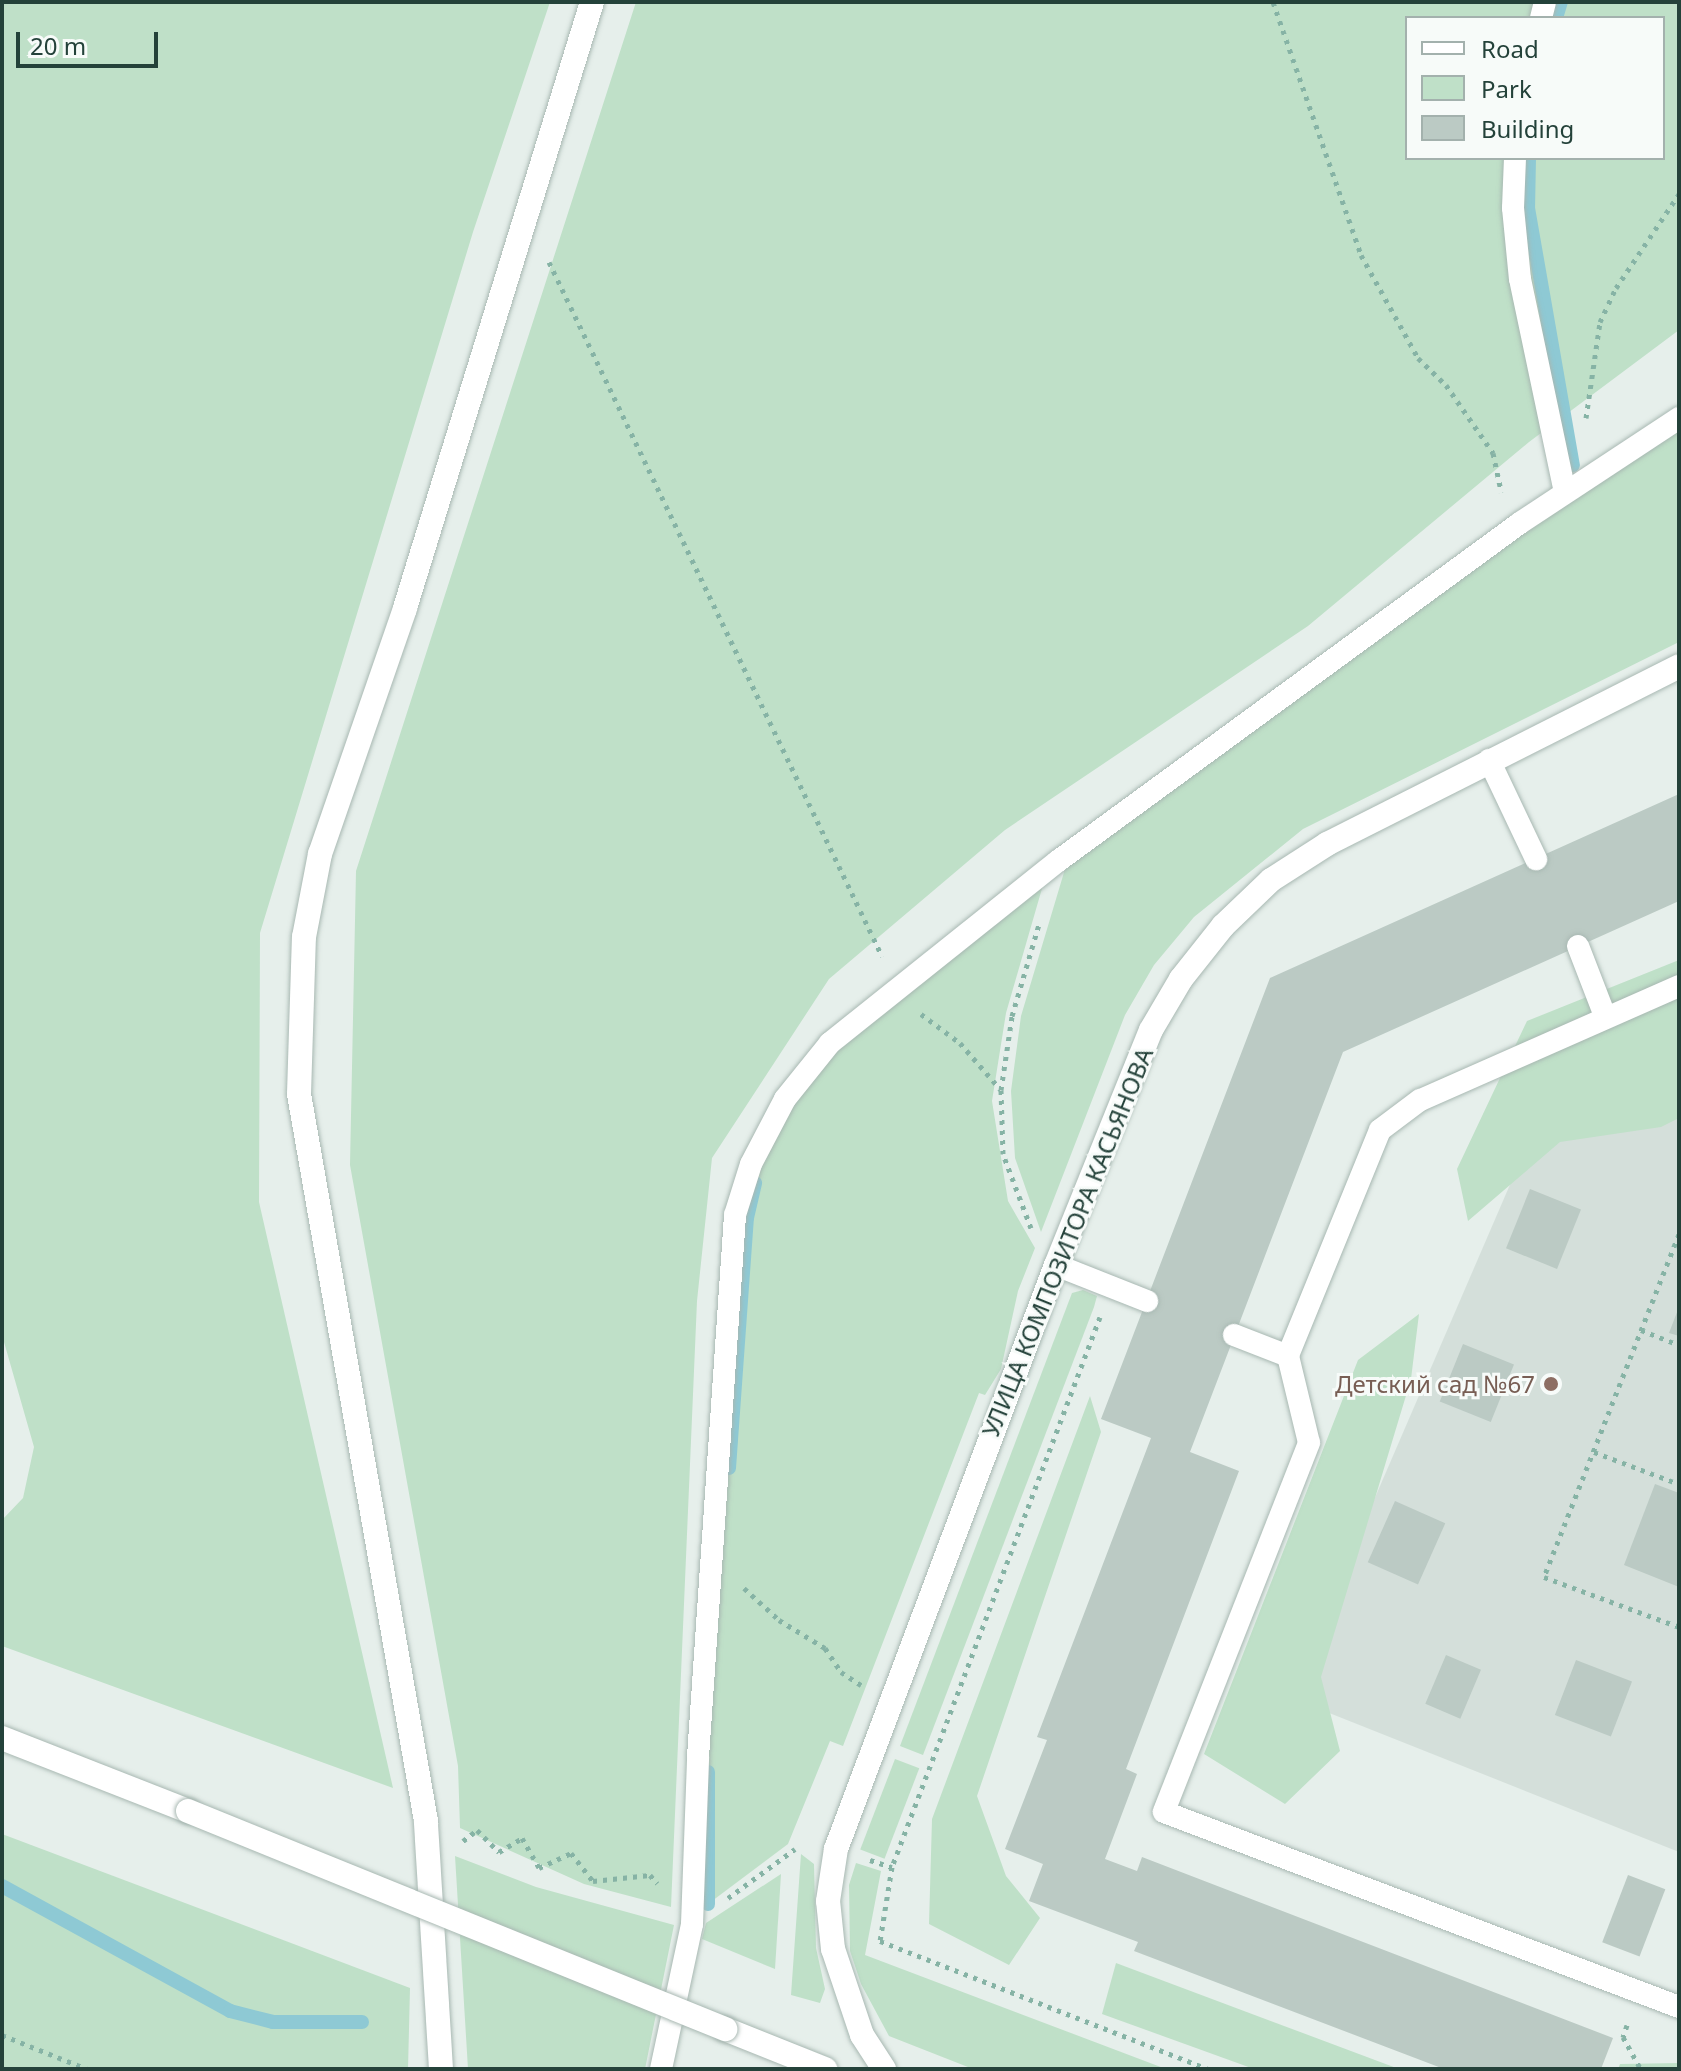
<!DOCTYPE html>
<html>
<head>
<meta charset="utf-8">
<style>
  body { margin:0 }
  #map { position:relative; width:1681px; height:2071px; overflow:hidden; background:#e6efeb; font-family:"Noto Sans",sans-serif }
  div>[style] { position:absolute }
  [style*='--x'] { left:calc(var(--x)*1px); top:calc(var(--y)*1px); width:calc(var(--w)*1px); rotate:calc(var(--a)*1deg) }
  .built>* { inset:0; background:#d4dfda }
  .green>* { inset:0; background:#bfe0c8; transform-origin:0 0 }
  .stream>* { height:14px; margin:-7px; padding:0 7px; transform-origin:7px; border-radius:7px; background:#8ec9d4 }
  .building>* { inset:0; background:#bbcac4; transform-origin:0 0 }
  .path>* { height:5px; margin-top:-2.5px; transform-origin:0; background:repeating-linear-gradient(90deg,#86b3a5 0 4px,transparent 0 10px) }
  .roads { filter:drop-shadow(0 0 2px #a8b8b2) drop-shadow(0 0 2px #a8b8b2) }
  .service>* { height:22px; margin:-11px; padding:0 11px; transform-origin:11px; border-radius:11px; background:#fff }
  .minor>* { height:24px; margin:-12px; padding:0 12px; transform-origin:12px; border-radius:12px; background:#fff }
  .tertiary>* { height:24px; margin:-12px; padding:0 12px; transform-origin:12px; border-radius:12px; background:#fff }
  .bridges { filter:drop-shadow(0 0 2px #a8b8b2) drop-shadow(0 0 2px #a8b8b2) }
  .tertiary-bridge>* { height:24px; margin:-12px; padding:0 12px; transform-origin:12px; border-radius:12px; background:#fff }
  .dots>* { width:22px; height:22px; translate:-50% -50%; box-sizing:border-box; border:4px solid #f7fbf9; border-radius:50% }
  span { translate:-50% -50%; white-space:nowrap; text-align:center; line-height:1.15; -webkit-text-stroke:6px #f7fbf9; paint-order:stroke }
  .street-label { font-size:24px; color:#24423a }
  .education-label { font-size:24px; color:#785e54 }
  .right { translate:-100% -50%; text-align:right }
  .frame { position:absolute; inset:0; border:4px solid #24423a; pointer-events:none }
  .legend { position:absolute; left:1405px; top:16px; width:260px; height:144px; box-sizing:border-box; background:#f7fbf9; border:2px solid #a3b1ad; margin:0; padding:10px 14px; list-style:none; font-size:24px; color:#24423a }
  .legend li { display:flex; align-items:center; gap:16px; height:40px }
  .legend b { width:40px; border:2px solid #a3b1ad }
  .scale { position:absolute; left:16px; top:32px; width:142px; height:36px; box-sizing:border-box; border:4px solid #24423a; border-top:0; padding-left:10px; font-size:24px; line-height:28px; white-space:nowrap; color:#24423a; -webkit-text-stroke:6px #f7fbf9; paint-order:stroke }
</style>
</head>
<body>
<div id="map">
  <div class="built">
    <div style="clip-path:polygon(1679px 1048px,1679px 1852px,1289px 1697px,1559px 1071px)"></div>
  </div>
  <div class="green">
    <div style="clip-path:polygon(2px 2px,550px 2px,473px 232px,260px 933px,259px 1202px,393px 1788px,2px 1646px,2px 1520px,23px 1498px,34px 1447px,2px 1335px)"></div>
    <div style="clip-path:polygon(evenodd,636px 2px,1679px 2px,1679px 330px,1529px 442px,1308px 626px,1005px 830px,829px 979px,712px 1158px,697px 1301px,671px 1907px,584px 1884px,460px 1828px,458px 1766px,350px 1165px,356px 871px,636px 2px,1407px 18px,1663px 18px,1663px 158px,1407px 158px,1407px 18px)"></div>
    <div style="clip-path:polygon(1679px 430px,1679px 642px,1303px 829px,1194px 917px,1154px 965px,1125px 1015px,1041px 1232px,1015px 1158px,1011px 1091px,1021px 1016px,1065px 869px,1572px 498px)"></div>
    <div style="clip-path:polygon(1043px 885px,1006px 1013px,992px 1101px,1008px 1201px,1035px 1248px,1018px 1291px,1001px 1369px,985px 1395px,979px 1393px,843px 1746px,830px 1741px,788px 1844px,708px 1904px,708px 1755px,747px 1218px,759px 1167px,795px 1103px,836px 1049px)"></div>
    <div style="clip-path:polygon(1679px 960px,1679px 1118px,1661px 1127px,1560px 1142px,1468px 1221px,1457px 1169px,1527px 1021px)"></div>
    <div style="clip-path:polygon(1083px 1290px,1097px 1296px,1094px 1307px,923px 1755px,900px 1746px,1072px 1293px)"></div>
    <div style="clip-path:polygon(1419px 1314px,1411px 1379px,1321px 1677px,1340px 1751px,1285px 1804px,1204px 1754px,1358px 1360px)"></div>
    <div style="clip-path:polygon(1090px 1396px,1101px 1432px,977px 1796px,1006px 1876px,1040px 1918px,1009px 1965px,929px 1924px,932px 1819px)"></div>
    <div style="left:895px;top:1759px;width:26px;height:97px;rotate:21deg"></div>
    <div style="clip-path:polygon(2px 1834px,410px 1988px,408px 2069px,2px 2069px)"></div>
    <div style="clip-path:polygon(801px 1854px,814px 1864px,816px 1948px,825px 1989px,820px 2003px,791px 1995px)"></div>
    <div style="clip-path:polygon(455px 1856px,536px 1887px,674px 1925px,645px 2069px,468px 2069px)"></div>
    <div style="clip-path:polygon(856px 1863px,881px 1871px,865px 1955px,1166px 2069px,973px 2069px,889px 2036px,861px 1984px,850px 1951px,849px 1885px)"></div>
    <div style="clip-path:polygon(781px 1874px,775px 1969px,702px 1939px,706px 1923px)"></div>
    <div style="clip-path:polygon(1116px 1963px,1399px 2069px,1254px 2069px,1102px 2014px)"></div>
    <div style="clip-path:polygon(1679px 2063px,1679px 2069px,1618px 2069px,1620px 2064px)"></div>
  </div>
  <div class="stream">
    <div style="--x:1556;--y:18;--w:17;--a:-73"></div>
    <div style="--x:1529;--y:158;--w:50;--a:91.1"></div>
    <div style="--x:1528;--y:208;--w:261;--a:80.1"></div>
    <div style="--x:729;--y:1468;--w:251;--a:-85.9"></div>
    <div style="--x:747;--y:1218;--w:36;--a:-77"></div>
    <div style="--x:708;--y:1772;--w:132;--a:90"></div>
    <div style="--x:2;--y:1886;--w:260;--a:28.7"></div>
    <div style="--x:230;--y:2011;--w:44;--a:14.3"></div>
    <div style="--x:273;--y:2022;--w:89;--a:0"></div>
  </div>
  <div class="building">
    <div style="clip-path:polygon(1679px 794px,1679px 901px,1343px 1052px,1190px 1452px,1239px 1471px,1126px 1769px,1137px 1774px,1105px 1859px,1137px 1871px,1142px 1857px,1613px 2038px,1601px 2069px,1444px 2069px,1134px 1951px,1138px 1942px,1029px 1901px,1043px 1864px,1005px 1849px,1047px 1740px,1037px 1737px,1151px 1438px,1101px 1419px,1270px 978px)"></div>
    <div style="left:1530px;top:1189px;width:55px;height:64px;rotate:22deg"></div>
    <div style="clip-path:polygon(1679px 1307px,1679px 1336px,1669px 1333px)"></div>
    <div style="left:1463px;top:1344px;width:55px;height:62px;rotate:22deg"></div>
    <div style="clip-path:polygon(1655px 1484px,1679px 1493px,1679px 1587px,1624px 1565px)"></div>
    <div style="left:1395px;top:1501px;width:55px;height:67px;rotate:24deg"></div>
    <div style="left:1446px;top:1655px;width:38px;height:53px;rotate:23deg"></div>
    <div style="left:1576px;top:1660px;width:60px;height:59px;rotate:21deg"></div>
    <div style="left:1628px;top:1875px;width:40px;height:72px;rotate:21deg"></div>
  </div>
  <div class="path">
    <div style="--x:1273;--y:2;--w:268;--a:70.8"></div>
    <div style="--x:1361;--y:255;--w:118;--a:61"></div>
    <div style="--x:1418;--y:358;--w:39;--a:44"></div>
    <div style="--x:1446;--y:385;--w:83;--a:55.3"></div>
    <div style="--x:1493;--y:453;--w:40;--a:78"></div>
    <div style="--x:549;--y:262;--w:770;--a:64.37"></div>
    <div style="--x:1586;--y:418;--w:97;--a:-81.7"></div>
    <div style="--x:1600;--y:322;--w:38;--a:-65"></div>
    <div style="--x:1616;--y:288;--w:113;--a:-56.2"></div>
    <div style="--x:921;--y:1014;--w:49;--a:36.6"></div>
    <div style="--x:960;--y:1043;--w:62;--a:48.9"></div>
    <div style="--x:1031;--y:1228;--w:79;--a:-110.7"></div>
    <div style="--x:1003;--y:1154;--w:64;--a:-91.8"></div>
    <div style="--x:1001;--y:1090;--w:75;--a:-81.5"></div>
    <div style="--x:1012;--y:1016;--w:96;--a:-73.6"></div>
    <div style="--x:1679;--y:1234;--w:369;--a:111.5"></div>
    <div style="--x:1544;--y:1577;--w:144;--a:20.3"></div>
    <div style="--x:1100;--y:1317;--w:588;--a:110.72"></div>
    <div style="--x:892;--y:1867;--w:75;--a:99.2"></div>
    <div style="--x:880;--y:1941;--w:353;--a:21.3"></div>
    <div style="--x:1641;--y:1330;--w:41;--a:21.5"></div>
    <div style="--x:1594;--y:1452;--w:91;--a:20.6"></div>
    <div style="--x:744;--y:1588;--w:47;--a:42.4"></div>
    <div style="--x:779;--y:1620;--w:54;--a:31.3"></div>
    <div style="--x:825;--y:1648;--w:29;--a:56"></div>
    <div style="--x:841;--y:1672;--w:24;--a:33"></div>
    <div style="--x:463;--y:1841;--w:18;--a:-38"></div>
    <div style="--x:477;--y:1830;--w:31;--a:45"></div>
    <div style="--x:499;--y:1852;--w:27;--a:-31"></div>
    <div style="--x:522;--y:1838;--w:34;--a:60"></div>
    <div style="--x:539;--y:1868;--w:35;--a:-25"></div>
    <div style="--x:571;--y:1853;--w:36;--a:52"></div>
    <div style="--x:593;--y:1881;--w:57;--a:-6"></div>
    <div style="--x:650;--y:1875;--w:11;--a:49"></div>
    <div style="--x:870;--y:1860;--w:23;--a:18"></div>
    <div style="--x:728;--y:1898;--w:83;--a:-36.2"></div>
    <div style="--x:1627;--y:2025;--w:13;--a:108"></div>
    <div style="--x:1623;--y:2037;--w:37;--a:61"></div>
    <div style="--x:2;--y:2035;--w:92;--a:21.8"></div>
  </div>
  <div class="roads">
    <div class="service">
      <div style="--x:1541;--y:18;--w:16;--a:-76"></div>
      <div style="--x:1515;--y:158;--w:50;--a:92.3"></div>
      <div style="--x:1513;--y:208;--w:71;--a:84.4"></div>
      <div style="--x:1520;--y:279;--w:218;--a:78.1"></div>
      <div style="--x:1489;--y:760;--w:110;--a:64.6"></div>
      <div style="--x:1578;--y:946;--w:75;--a:68.9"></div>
      <div style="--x:1679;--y:986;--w:283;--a:156.2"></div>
      <div style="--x:1420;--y:1100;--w:50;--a:143.1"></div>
      <div style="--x:1380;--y:1130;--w:244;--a:112.2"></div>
      <div style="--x:1288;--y:1356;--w:89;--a:76.4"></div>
      <div style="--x:1309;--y:1443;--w:396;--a:111.5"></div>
      <div style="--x:1164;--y:1812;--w:551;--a:20.74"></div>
      <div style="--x:1056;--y:1265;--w:98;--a:21.6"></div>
      <div style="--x:1234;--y:1335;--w:58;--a:21.3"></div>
      <div style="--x:661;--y:2069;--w:148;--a:-77.9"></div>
      <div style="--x:692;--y:1924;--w:167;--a:-87.9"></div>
      <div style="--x:698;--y:1757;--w:543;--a:-86.09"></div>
      <div style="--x:735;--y:1215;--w:53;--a:-72.6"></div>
      <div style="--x:751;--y:1164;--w:73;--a:-62.4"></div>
      <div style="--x:785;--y:1099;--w:72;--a:-51.2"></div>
      <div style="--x:830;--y:1043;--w:292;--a:-38.6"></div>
      <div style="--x:1058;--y:861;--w:572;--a:-36.19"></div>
      <div style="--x:1520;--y:523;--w:191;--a:-33.4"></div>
    </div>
    <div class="minor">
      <div style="--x:441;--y:2069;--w:248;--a:-93.5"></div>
      <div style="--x:426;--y:1821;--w:738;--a:-99.91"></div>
      <div style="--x:299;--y:1094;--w:157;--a:-88.2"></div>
      <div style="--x:304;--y:937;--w:85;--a:-79.1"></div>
      <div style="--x:320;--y:854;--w:260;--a:-70.9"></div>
      <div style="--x:405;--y:608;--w:634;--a:-72.85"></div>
      <div style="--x:884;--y:2069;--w:40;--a:-122.9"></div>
      <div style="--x:862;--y:2035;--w:91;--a:-108.6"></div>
      <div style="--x:833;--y:1949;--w:48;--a:-95.9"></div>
      <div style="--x:828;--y:1901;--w:53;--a:-81.3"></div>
      <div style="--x:836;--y:1849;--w:624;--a:-69.36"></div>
      <div style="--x:1056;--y:1265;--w:253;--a:-68"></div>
      <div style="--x:1151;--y:1030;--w:59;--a:-59.5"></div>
      <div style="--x:1181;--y:979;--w:68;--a:-51.6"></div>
      <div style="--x:1223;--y:926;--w:66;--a:-43.8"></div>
      <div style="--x:1271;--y:880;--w:67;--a:-32.7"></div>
      <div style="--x:1327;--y:844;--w:394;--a:-26.8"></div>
    </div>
    <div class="tertiary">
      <div style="--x:2;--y:1738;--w:200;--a:21.4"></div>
      <div style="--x:725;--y:2029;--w:108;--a:21.8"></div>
    </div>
  </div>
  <div class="bridges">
    <div class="tertiary-bridge">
      <div style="--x:188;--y:1811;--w:580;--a:22.1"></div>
    </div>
  </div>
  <div class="dots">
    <div style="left:1551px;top:1384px;background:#8d6e63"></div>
  </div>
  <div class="street-label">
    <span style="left:1067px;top:1242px;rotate:-68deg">УЛИЦА КОМПОЗИТОРА КАСЬЯНОВА</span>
  </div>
  <div class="education-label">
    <span class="right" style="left:1535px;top:1384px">Детский сад №67</span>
  </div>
  <div class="frame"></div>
  <ul class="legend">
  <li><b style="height:10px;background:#fff"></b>Road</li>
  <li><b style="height:22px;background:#bfe0c8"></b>Park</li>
  <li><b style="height:22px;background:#bbcac4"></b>Building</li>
  </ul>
  <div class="scale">20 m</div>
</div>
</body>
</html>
